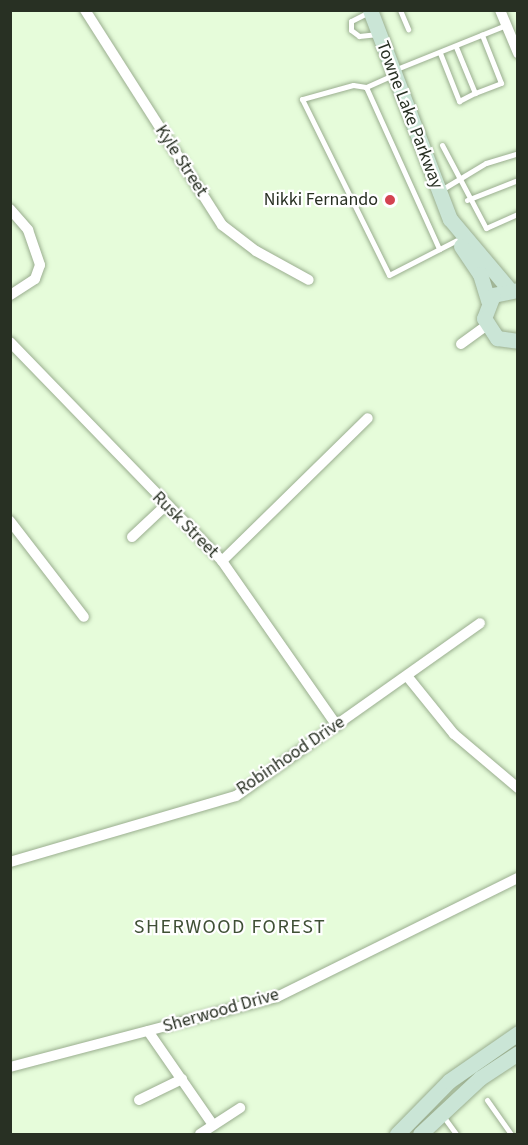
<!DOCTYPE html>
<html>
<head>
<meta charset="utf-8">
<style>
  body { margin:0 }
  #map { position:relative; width:528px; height:1145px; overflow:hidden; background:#e6fcda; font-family:"Source Sans 3",sans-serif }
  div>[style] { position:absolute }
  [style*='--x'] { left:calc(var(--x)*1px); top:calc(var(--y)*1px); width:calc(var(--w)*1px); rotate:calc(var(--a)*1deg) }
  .roads { filter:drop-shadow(0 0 2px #9aae8f) drop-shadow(0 0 2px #9aae8f) }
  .lane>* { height:5px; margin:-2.5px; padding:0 2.5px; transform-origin:2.5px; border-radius:2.5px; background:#fff }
  .street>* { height:10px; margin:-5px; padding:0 5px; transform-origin:5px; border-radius:5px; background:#fff }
  .secondary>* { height:15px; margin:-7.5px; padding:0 7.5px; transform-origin:7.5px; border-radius:7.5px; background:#cae5d6 }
  .dots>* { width:16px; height:16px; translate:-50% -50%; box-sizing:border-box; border:3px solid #fff; border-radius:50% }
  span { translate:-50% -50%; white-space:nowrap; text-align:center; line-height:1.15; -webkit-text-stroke:4.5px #fff; paint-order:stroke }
  .street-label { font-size:18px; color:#283023 }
  .poi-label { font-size:18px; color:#283023 }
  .right { translate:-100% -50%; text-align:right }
  .neighbourhood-label { font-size:20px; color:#3f5035; letter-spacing:1.5px }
  .frame { position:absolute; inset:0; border:12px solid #283023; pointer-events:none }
</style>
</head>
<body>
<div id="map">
  <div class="roads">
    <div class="lane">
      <div style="--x:400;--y:10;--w:21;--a:67"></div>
      <div style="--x:369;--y:12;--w:20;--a:153"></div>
      <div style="--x:351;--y:21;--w:9;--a:90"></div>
      <div style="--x:351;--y:30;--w:10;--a:37"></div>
      <div style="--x:359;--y:36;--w:19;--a:-6"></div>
      <div style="--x:456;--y:47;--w:50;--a:67.6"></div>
      <div style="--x:475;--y:93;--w:28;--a:-21"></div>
      <div style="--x:501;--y:83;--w:52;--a:-111.6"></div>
      <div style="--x:440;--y:53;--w:52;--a:68.4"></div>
      <div style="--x:459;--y:101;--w:18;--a:-27"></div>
      <div style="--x:394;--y:70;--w:121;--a:-21.9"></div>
      <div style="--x:393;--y:75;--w:30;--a:156"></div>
      <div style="--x:366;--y:87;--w:13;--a:-171"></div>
      <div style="--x:353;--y:85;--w:53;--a:164.6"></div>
      <div style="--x:302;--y:99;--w:196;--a:63.7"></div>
      <div style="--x:389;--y:275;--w:76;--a:-27.2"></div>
      <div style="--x:366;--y:87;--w:178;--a:65.7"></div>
      <div style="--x:442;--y:145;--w:94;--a:62.1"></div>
      <div style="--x:486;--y:228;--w:35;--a:-24"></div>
      <div style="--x:441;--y:190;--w:52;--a:-31"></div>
      <div style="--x:486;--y:163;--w:34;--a:-17"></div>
      <div style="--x:467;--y:200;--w:55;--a:-21.4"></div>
      <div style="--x:487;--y:1100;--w:42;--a:54.8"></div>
      <div style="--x:443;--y:1116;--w:22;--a:54"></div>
    </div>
    <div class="street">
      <div style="--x:85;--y:10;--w:255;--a:57.5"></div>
      <div style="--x:222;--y:225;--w:43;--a:37.4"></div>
      <div style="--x:256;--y:251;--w:60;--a:28.7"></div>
      <div style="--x:500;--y:10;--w:47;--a:67.3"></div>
      <div style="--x:10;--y:209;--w:28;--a:49"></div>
      <div style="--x:28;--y:230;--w:37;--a:71"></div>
      <div style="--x:40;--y:265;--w:15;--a:110"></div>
      <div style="--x:35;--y:279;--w:30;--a:147"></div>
      <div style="--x:10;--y:342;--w:305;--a:45.9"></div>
      <div style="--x:222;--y:561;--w:201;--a:55.1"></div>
      <div style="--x:461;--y:344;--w:31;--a:-36"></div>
      <div style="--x:10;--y:521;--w:121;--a:52.4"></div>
      <div style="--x:132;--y:537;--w:47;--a:-43.3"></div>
      <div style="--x:222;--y:561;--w:204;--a:-44.4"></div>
      <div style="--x:407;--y:676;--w:75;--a:51"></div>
      <div style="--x:454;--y:734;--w:84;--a:40.2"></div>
      <div style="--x:10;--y:862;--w:235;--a:-16.3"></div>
      <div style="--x:236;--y:796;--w:299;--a:-35.3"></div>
      <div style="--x:148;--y:1031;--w:114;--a:55.3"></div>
      <div style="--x:10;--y:1067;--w:276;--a:-14.7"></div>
      <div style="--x:277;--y:997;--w:269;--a:-26.3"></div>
      <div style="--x:139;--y:1100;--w:48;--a:-26"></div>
      <div style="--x:200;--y:1134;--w:48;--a:-33"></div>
    </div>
    <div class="secondary">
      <div style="--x:370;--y:10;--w:224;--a:69.1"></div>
      <div style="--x:450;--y:219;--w:92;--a:49.9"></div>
      <div style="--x:461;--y:246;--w:34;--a:56"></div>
      <div style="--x:480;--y:274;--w:28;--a:73"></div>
      <div style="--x:518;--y:290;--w:25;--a:169"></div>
      <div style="--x:493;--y:295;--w:25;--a:111"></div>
      <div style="--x:484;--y:318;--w:24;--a:57"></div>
      <div style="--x:497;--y:338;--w:21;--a:8"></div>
      <div style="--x:397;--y:1134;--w:74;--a:-45.5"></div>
      <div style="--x:449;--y:1081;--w:84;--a:-34.8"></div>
      <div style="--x:420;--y:1134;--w:82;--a:-43"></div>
      <div style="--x:480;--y:1078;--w:45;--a:-33.3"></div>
    </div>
  </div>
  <div class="dots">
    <div style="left:390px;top:200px;background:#d34350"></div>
  </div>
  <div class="street-label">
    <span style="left:409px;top:115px;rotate:69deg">Towne Lake Parkway</span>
    <span style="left:181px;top:161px;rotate:57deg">Kyle Street</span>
    <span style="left:185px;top:525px;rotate:45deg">Rusk Street</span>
    <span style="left:291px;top:756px;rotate:-34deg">Robinhood Drive</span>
    <span style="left:221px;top:1011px;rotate:-16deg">Sherwood Drive</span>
  </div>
  <div class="poi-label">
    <span class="right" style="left:378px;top:200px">Nikki Fernando</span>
  </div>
  <div class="neighbourhood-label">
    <span style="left:230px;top:927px">SHERWOOD FOREST</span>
  </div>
  <div class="frame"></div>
</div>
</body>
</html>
